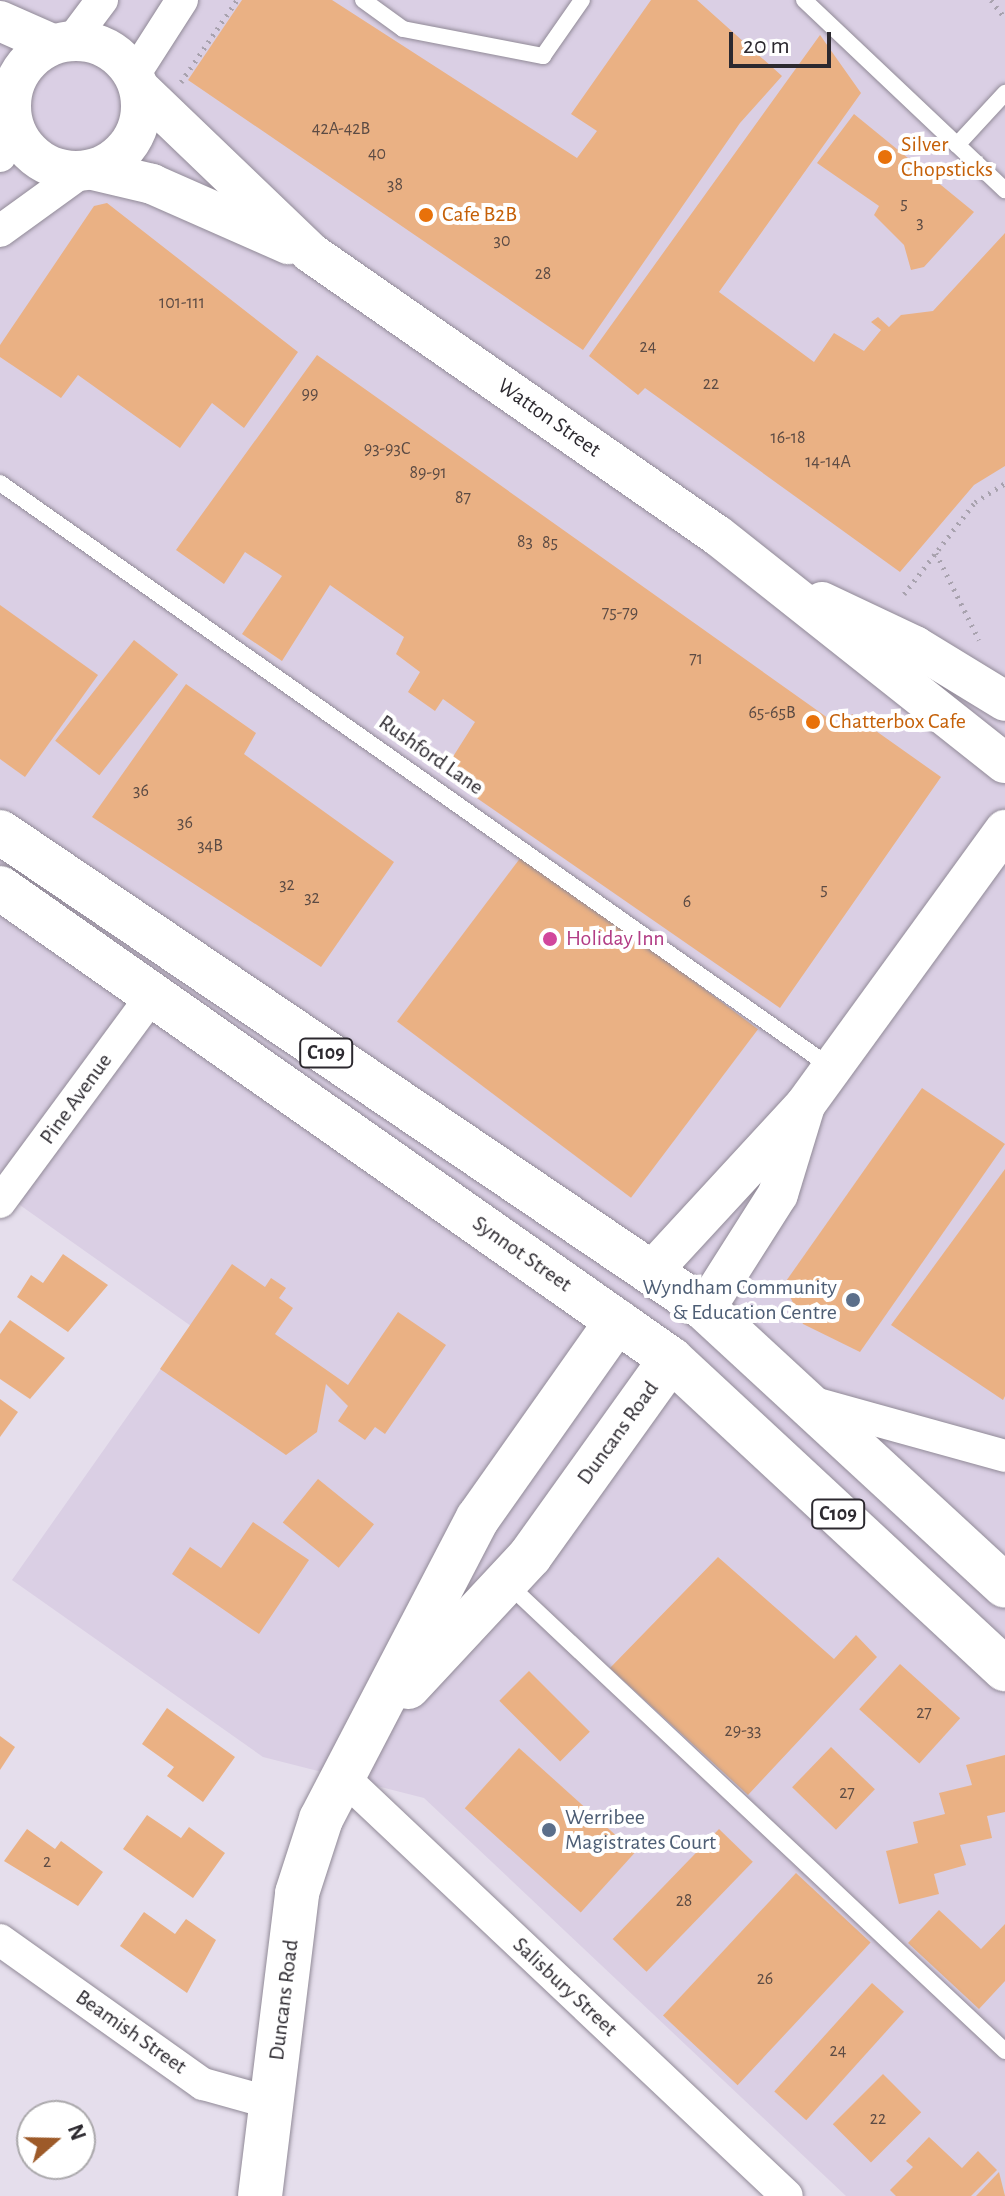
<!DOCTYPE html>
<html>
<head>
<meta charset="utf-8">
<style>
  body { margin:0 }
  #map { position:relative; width:1005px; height:2196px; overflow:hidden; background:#e5deec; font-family:"Alegreya Sans",sans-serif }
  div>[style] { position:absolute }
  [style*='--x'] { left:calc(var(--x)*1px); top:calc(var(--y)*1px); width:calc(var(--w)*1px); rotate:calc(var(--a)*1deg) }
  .built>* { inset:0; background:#dacfe4 }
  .building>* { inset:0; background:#eab184; transform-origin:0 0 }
  .path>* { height:5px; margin-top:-2.5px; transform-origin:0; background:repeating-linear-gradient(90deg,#a8a2ae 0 2px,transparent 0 8px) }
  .roads { filter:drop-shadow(0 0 2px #918a97) drop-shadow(0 0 2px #918a97) }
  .service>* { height:16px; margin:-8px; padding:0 8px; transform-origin:8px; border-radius:8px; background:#fff }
  .minor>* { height:32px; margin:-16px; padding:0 16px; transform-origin:16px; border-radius:16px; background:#fff }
  .tertiary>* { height:40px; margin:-20px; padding:0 20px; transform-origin:20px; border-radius:20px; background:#fff }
  .tertiary>.ring { margin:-20px; padding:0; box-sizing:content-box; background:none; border:40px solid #fff; border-radius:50% }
  .secondary>* { height:44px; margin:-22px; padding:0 22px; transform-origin:22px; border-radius:22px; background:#fff }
  .trunk>* { height:44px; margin:-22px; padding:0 22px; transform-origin:22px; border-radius:22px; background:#fff }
  .dots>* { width:22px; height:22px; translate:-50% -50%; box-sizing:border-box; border:4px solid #fff; border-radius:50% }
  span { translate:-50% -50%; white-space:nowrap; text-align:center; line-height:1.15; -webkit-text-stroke:8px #fff; paint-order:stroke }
  .number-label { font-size:18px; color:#5c4b44 }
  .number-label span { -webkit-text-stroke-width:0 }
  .shield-label span { padding:2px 6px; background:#fff; border:2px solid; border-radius:6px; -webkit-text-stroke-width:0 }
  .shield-label { font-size:20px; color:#2c292f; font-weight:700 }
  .food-label { font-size:22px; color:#c56008 }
  .left { translate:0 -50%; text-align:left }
  .street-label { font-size:22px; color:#2c292f }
  .hotel-label { font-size:22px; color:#b23c85 }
  .service-label { font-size:22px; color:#4e5e75 }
  .right { translate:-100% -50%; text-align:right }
  .north { position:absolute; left:16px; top:2100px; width:80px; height:80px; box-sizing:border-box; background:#fff; border:2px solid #aba9ac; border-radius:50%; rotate:70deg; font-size:22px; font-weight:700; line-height:32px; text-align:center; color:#2c292f }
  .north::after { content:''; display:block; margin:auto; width:28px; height:36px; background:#9d5a29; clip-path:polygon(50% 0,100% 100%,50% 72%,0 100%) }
  .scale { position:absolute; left:729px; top:32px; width:102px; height:36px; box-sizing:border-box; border:4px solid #2c292f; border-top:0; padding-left:10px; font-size:24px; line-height:28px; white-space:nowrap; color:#2c292f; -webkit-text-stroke:6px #fff; paint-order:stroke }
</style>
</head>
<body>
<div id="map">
  <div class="built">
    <div style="clip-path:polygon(0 0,1005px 0,1005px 2196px,846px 2196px,424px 1798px,263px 1757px,12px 1580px,191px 1326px,0 1191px)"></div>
  </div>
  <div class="building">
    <div style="clip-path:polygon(242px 0,332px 0,577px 158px,597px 131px,571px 114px,651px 0,697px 0,782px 76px,740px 123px,583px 350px,188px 80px)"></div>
    <div style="clip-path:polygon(820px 35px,861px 93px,719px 292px,814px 362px,834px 333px,864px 351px,881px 330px,871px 322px,878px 317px,889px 327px,901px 315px,933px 311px,1005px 233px,1005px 466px,974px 485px,900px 572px,645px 388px,638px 395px,589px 356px)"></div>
    <div style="clip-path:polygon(854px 114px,974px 212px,924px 267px,911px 270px,904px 245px,874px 215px,879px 206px,817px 163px)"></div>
    <div style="clip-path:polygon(107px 203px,298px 352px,244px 428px,212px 403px,180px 448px,78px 375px,61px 398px,0 357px,0 345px,94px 206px)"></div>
    <div style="clip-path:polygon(317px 355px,842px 728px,852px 714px,941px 777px,780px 1008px,442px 774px,475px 722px,443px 699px,435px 711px,408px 692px,420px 672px,396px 654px,404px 637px,330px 585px,282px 661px,242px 634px,282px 576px,245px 552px,224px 584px,176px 550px)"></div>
    <div style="clip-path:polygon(0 605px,98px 675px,25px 777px,0 759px)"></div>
    <div style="left:134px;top:640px;width:56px;height:128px;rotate:38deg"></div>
    <div style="clip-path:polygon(186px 684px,256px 733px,244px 754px,394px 862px,321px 967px,92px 817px)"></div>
    <div style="left:524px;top:853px;width:293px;height:211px;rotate:37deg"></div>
    <div style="clip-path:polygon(922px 1088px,1005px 1144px,860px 1352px,803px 1324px,784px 1284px)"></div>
    <div style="clip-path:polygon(1005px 1169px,1005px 1396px,1003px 1400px,891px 1325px)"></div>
    <div style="clip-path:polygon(63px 1254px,108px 1285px,68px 1332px,17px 1297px,31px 1275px,43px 1283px)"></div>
    <div style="clip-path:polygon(232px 1264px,265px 1287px,271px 1278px,286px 1288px,279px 1298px,293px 1308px,275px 1334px,348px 1385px,398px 1312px,446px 1345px,385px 1434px,375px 1427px,365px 1440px,338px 1421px,348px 1406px,326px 1384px,317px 1432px,286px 1455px,160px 1369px)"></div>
    <div style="clip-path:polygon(10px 1320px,65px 1358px,30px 1399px,0 1379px,0 1334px)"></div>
    <div style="clip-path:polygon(0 1399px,18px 1412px,0 1437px)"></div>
    <div style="left:318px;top:1479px;width:72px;height:56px;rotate:39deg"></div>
    <div style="clip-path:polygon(253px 1522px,309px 1560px,259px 1634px,172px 1574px,190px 1547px,221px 1568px)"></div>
    <div style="clip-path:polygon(718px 1557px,834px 1659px,856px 1635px,877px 1657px,748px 1795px,610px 1668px)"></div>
    <div style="left:900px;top:1664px;width:81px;height:61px;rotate:42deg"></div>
    <div style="left:529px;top:1671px;width:86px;height:42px;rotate:45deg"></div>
    <div style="clip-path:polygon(167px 1708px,235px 1757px,203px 1802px,167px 1776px,174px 1767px,142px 1744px)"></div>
    <div style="clip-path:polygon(0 1736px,15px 1747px,0 1770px)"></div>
    <div style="left:831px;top:1747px;width:61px;height:56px;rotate:44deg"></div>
    <div style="left:519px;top:1748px;width:156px;height:81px;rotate:42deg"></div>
    <div style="clip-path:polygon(1005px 1755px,1005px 1812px,987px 1816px,992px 1838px,960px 1845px,966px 1865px,934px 1874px,939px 1894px,899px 1904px,886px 1851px,918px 1843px,913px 1822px,945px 1814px,939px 1793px,972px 1785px,966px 1765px)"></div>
    <div style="clip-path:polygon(147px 1815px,181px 1838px,189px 1827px,225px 1853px,193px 1898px,123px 1849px)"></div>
    <div style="clip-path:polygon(27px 1829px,55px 1849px,61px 1841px,103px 1872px,78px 1906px,4px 1861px)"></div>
    <div style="left:719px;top:1829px;width:47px;height:153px;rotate:44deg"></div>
    <div style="left:796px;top:1873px;width:102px;height:195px;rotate:43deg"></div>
    <div style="clip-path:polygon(939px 1910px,981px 1949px,1005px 1924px,1005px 1981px,979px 2009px,908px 1943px)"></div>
    <div style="clip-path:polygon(144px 1912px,175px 1934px,186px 1919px,216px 1940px,187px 1993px,120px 1946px)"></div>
    <div style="left:872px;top:1983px;width:43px;height:146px;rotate:42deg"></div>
    <div style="left:883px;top:2074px;width:54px;height:71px;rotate:45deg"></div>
    <div style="clip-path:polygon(929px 2137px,962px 2168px,978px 2151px,997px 2170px,971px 2196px,896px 2196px,890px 2190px,913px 2167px,906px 2161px)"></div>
    <div style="clip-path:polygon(999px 2172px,1005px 2196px,976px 2196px)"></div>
  </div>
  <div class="path">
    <div style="--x:991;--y:0;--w:23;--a:52"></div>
    <div style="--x:181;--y:82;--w:99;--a:-55.7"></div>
    <div style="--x:936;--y:553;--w:97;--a:63.7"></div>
    <div style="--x:904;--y:594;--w:116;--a:-52.3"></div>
    <div style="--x:975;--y:502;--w:36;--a:-32"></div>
  </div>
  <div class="roads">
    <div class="service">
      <div style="--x:363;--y:0;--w:49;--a:35.9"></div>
      <div style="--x:403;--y:29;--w:143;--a:10.9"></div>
      <div style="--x:543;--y:56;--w:68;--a:-55.1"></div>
      <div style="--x:804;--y:0;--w:277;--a:43.4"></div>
      <div style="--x:957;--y:145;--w:71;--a:-47.3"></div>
      <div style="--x:0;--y:483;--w:1017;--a:35.11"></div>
      <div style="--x:508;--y:1584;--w:682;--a:43.22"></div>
    </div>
    <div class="minor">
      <div style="--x:72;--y:40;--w:50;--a:-53.1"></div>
      <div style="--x:134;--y:75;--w:89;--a:-57.4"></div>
      <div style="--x:0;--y:156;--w:40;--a:-74"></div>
      <div style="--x:0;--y:231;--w:102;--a:-35.9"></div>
      <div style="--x:0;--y:1202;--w:256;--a:-53.6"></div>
      <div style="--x:814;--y:1403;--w:198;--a:15.5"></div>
      <div style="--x:343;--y:1777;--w:610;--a:43.34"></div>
      <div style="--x:0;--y:1940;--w:249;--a:35.4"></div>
      <div style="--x:203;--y:2084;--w:71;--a:15.6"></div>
    </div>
    <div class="tertiary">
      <div style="--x:0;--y:21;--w:57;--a:23.9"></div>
      <div class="ring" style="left:11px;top:41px;width:90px;height:90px"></div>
      <div style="--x:139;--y:88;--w:238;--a:43.8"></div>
      <div style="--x:311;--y:253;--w:494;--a:34.8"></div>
      <div style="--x:717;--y:535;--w:367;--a:38.4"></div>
      <div style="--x:93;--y:170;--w:61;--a:13.3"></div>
      <div style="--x:152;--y:184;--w:149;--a:23.8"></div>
      <div style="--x:822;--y:602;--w:103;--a:25.3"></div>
      <div style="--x:915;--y:646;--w:105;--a:31.4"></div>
      <div style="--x:652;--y:1271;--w:226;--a:-47.3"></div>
      <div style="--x:805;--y:1105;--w:340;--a:-54"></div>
      <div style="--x:705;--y:1309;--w:136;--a:-57.6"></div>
      <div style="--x:778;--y:1194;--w:89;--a:-73"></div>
    </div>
    <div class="secondary">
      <div style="--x:408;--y:1687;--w:179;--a:-47"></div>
      <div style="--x:530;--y:1556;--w:242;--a:-54.4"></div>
      <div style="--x:260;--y:2196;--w:305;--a:-83"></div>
      <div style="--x:297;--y:1893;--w:78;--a:-72"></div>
      <div style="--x:321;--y:1819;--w:339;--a:-62.5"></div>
      <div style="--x:478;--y:1518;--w:241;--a:-54.8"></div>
    </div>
    <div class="trunk">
      <div style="--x:0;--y:832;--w:851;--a:34.08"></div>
      <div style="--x:705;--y:1309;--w:408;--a:42.7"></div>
      <div style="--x:0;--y:888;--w:820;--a:35.07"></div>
      <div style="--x:671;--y:1359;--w:456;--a:42.9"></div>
    </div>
  </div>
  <div class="dots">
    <div style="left:885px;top:157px;background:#e8710a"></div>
    <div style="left:426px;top:215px;background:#e8710a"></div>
    <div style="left:813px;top:722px;background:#e8710a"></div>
    <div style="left:550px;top:939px;background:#d1479c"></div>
    <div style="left:853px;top:1300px;background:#5c6f8a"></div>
    <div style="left:549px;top:1830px;background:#5c6f8a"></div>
  </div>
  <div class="number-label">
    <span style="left:341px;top:129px">42A-42B</span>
    <span style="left:377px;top:154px">40</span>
    <span style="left:395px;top:185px">38</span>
    <span style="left:904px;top:204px">5</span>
    <span style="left:920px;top:223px">3</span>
    <span style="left:502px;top:241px">30</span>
    <span style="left:543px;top:274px">28</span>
    <span style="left:182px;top:303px">101-111</span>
    <span style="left:648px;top:347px">24</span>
    <span style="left:711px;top:384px">22</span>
    <span style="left:310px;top:394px">99</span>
    <span style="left:788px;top:438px">16-18</span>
    <span style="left:387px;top:449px">93-93C</span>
    <span style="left:828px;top:462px">14-14A</span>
    <span style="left:428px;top:473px">89-91</span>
    <span style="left:463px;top:498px">87</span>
    <span style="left:525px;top:542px">83</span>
    <span style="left:550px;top:543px">85</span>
    <span style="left:620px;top:613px">75-79</span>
    <span style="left:696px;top:659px">71</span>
    <span style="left:772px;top:713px">65-65B</span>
    <span style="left:141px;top:791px">36</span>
    <span style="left:185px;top:823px">36</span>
    <span style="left:210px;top:846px">34B</span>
    <span style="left:287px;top:885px">32</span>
    <span style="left:824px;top:890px">5</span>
    <span style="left:312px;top:898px">32</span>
    <span style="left:687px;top:902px">6</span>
    <span style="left:924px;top:1713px">27</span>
    <span style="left:743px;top:1731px">29-33</span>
    <span style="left:847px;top:1793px">27</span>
    <span style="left:47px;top:1862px">2</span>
    <span style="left:684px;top:1901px">28</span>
    <span style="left:765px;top:1979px">26</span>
    <span style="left:838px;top:2051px">24</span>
    <span style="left:878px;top:2119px">22</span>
  </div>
  <div class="shield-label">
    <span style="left:326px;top:1053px">C109</span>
    <span style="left:838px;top:1514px">C109</span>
  </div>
  <div class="food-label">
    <span class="left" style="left:901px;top:157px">Silver<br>Chopsticks</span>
    <span class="left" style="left:442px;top:215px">Cafe B2B</span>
    <span class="left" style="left:829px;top:722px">Chatterbox Cafe</span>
  </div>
  <div class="street-label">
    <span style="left:549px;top:418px;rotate:35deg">Watton Street</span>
    <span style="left:431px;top:755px;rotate:35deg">Rushford Lane</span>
    <span style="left:76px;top:1099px;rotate:-54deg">Pine Avenue</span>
    <span style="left:522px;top:1254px;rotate:35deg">Synnot Street</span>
    <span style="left:618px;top:1433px;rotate:-54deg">Duncans Road</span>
    <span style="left:565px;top:1987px;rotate:43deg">Salisbury Street</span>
    <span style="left:284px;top:2000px;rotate:-83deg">Duncans Road</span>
    <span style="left:131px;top:2032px;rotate:35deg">Beamish Street</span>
  </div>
  <div class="hotel-label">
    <span class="left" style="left:566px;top:939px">Holiday Inn</span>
  </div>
  <div class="service-label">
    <span class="right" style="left:837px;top:1300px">Wyndham Community<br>&amp; Education Centre</span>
    <span class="left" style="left:565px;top:1830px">Werribee<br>Magistrates Court</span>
  </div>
  <div class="north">N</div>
  <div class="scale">20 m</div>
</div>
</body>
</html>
